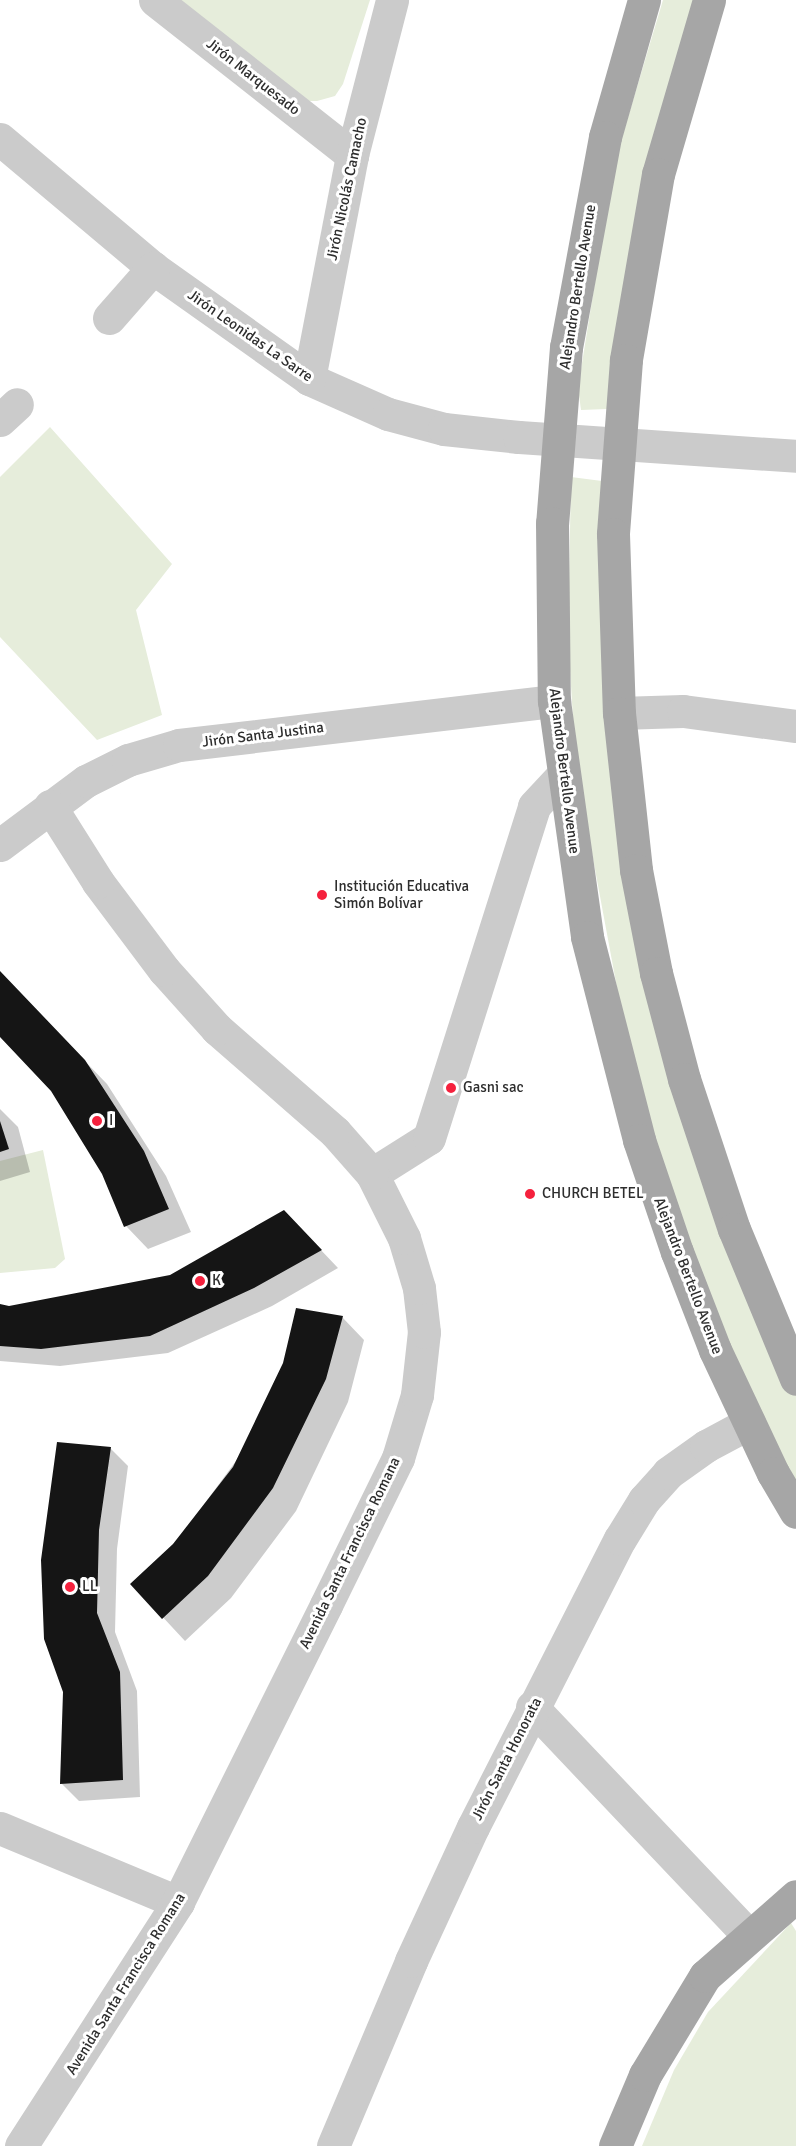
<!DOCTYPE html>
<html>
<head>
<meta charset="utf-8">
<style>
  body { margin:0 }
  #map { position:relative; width:796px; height:2146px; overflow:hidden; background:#fff; font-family:Signika,sans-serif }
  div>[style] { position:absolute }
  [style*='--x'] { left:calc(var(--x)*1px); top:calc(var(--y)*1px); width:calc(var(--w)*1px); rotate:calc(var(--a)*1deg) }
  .green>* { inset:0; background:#e6eddb }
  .shadow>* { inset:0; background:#0003 }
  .building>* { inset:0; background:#151515 }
  .minor>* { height:33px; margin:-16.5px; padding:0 16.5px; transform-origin:16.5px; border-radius:16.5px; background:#cbcbcb }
  .major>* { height:33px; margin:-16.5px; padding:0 16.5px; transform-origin:16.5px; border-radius:16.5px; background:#a6a6a6 }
  .dots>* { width:16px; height:16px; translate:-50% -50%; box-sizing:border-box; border:3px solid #fff; border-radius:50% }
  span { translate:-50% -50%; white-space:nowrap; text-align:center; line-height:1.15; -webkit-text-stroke:6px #fff; paint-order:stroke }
  .street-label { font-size:15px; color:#2e2e2e }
  .poi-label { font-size:15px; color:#2e2e2e }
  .left { translate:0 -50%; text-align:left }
</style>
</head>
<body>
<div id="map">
  <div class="green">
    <div style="clip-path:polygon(179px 0,370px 0,343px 84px,335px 96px,317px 101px,304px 101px)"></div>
    <div style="clip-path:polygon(663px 0,701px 0,607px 409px,581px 410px,578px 388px,614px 164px)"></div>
    <div style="clip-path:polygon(50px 427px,172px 564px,136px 610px,162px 715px,97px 740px,0 637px,0 477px)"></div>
    <div style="clip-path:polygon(571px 477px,602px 481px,637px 906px,796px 1395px,796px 1486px,710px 1306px,641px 1117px,576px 767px,568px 637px)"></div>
    <div style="clip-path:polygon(43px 1150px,65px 1259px,55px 1268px,0 1273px,0 1161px)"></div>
    <div style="clip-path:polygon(791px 1923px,796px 1931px,796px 2146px,642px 2146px,674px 2070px,708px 2012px)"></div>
  </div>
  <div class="shadow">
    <div style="clip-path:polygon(0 973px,107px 1084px,166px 1176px,191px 1232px,148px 1249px,126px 1226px,103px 1173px,52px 1090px,0 1035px)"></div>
    <div style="clip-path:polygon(0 1109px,18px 1127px,30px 1172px,0 1181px)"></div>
    <div style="clip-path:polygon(301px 1229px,338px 1268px,272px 1306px,168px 1353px,60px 1366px,0 1361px,0 1306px,9px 1307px,170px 1276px)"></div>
    <div style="clip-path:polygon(342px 1317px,364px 1340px,348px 1402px,296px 1511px,231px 1598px,185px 1641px,132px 1584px,174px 1545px)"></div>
    <div style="clip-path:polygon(110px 1448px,128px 1466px,117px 1549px,115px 1632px,137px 1691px,140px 1797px,79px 1801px,61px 1783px)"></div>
  </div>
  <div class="building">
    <div style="clip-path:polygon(0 971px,85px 1060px,144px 1151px,169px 1209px,124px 1227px,102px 1174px,51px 1091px,0 1037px)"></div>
    <div style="clip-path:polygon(0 1121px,9px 1149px,0 1152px)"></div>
    <div style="clip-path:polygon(284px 1210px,322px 1250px,254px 1288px,150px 1336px,41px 1349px,0 1346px,0 1304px,9px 1306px,170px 1275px)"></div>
    <div style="clip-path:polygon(296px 1308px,343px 1316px,326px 1379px,273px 1488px,208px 1576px,162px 1619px,130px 1584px,173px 1544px,233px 1467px,283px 1363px)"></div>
    <div style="clip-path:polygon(57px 1442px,111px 1447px,99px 1530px,97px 1613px,120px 1672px,123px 1780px,60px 1784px,63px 1692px,44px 1639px,41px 1560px)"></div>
  </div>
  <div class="minor">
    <div style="--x:155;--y:0;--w:251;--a:38.2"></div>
    <div style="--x:0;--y:139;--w:200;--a:40.1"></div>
    <div style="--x:153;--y:268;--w:191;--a:35.4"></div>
    <div style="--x:309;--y:379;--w:86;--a:23.9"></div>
    <div style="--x:388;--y:414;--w:58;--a:15"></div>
    <div style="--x:444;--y:429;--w:75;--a:6.1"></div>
    <div style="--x:519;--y:437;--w:278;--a:3.9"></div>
    <div style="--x:109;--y:318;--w:67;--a:-48.7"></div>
    <div style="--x:309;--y:379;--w:228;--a:-79.1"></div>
    <div style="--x:352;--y:155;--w:160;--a:-75.5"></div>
    <div style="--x:0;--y:420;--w:23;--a:-43"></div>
    <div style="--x:619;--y:713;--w:64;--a:-1.8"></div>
    <div style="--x:683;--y:711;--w:114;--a:7.6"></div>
    <div style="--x:0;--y:845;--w:107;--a:-36.7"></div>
    <div style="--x:86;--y:781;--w:47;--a:-26.6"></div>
    <div style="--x:128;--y:760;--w:53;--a:-16.4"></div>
    <div style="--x:179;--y:745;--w:378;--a:-6.7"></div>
    <div style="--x:372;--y:1174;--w:67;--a:-32.3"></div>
    <div style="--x:429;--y:1138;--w:348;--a:-72.4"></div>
    <div style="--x:534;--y:806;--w:41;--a:-47"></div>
    <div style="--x:532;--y:1707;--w:314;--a:46.5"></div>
    <div style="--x:0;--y:1828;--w:193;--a:22.6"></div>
    <div style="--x:21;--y:2146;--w:290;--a:-57.2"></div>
    <div style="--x:178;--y:1902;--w:332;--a:-63.5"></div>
    <div style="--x:326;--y:1605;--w:164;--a:-63.9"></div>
    <div style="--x:398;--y:1458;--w:66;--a:-73.2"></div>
    <div style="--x:417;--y:1395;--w:63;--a:-83.7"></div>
    <div style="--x:424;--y:1332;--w:44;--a:-96.5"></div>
    <div style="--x:419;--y:1288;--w:52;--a:-106.7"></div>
    <div style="--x:404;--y:1238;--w:72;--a:-116.6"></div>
    <div style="--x:372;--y:1174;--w:56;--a:-131.4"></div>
    <div style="--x:335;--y:1132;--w:157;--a:-138.9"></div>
    <div style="--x:217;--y:1029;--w:79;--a:-131.9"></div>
    <div style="--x:164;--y:970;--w:110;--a:-126.9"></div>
    <div style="--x:98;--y:882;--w:90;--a:-122.3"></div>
    <div style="--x:333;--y:2146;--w:201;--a:-67.1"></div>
    <div style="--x:411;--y:1961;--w:148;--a:-65.2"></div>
    <div style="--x:473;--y:1827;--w:323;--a:-63"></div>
    <div style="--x:620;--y:1539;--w:46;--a:-58.4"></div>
    <div style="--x:644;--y:1500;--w:36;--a:-48"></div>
    <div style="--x:668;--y:1473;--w:47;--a:-35.4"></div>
    <div style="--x:706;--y:1446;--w:49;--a:-28.1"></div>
  </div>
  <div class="major">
    <div style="--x:644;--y:0;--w:142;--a:105.9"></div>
    <div style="--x:605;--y:137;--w:214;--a:100.5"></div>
    <div style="--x:566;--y:347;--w:177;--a:94.5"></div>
    <div style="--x:552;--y:523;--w:178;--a:89.4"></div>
    <div style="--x:554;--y:701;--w:238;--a:82"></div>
    <div style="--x:587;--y:937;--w:210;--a:75.6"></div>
    <div style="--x:639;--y:1140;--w:118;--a:71.3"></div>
    <div style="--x:677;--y:1252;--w:105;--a:68.8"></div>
    <div style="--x:715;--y:1350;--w:136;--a:64.8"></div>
    <div style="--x:773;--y:1473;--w:45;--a:59.5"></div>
    <div style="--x:709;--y:0;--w:181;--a:106.3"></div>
    <div style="--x:658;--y:174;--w:189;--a:99.8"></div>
    <div style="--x:626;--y:360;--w:174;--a:94.3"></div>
    <div style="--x:613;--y:534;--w:179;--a:88.1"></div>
    <div style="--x:619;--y:713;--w:158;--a:83.8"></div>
    <div style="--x:636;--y:870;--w:105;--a:79"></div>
    <div style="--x:656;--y:973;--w:110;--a:75.2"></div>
    <div style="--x:684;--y:1079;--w:158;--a:71.6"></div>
    <div style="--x:734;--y:1229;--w:162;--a:67.5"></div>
    <div style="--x:615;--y:2146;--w:77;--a:-67.1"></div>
    <div style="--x:645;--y:2075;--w:116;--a:-58.8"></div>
    <div style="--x:705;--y:1976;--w:121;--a:-41.3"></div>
  </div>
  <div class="dots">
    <div style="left:322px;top:895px;background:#f5213d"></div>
    <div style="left:451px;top:1088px;background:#f5213d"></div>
    <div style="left:97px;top:1121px;background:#f5213d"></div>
    <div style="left:530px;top:1194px;background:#f5213d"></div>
    <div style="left:200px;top:1281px;background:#f5213d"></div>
    <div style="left:70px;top:1587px;background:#f5213d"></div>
  </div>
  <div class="street-label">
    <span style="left:253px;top:77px;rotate:38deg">Jirón Marquesado</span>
    <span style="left:347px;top:189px;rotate:-78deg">Jirón Nicolás Camacho</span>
    <span style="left:578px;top:287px;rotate:-81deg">Alejandro Bertello Avenue</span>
    <span style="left:250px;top:336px;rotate:35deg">Jirón Leonidas La Sarre</span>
    <span style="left:263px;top:735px;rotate:-7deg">Jirón Santa Justina</span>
    <span style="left:564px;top:771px;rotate:83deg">Alejandro Bertello Avenue</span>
    <span style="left:688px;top:1276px;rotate:69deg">Alejandro Bertello Avenue</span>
    <span style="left:350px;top:1553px;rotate:-64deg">Avenida Santa Francisca Romana</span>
    <span style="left:507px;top:1759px;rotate:-63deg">Jirón Santa Honorata</span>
    <span style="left:126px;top:1984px;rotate:-58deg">Avenida Santa Francisca Romana</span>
  </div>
  <div class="poi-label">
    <span class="left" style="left:334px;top:895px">Institución Educativa<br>Simón Bolívar</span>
    <span class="left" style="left:463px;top:1088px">Gasni sac</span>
    <span class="left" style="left:109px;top:1121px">I</span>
    <span class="left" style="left:542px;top:1194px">CHURCH BETEL</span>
    <span class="left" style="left:212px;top:1281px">K</span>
    <span class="left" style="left:82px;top:1587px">LL</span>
  </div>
</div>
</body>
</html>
